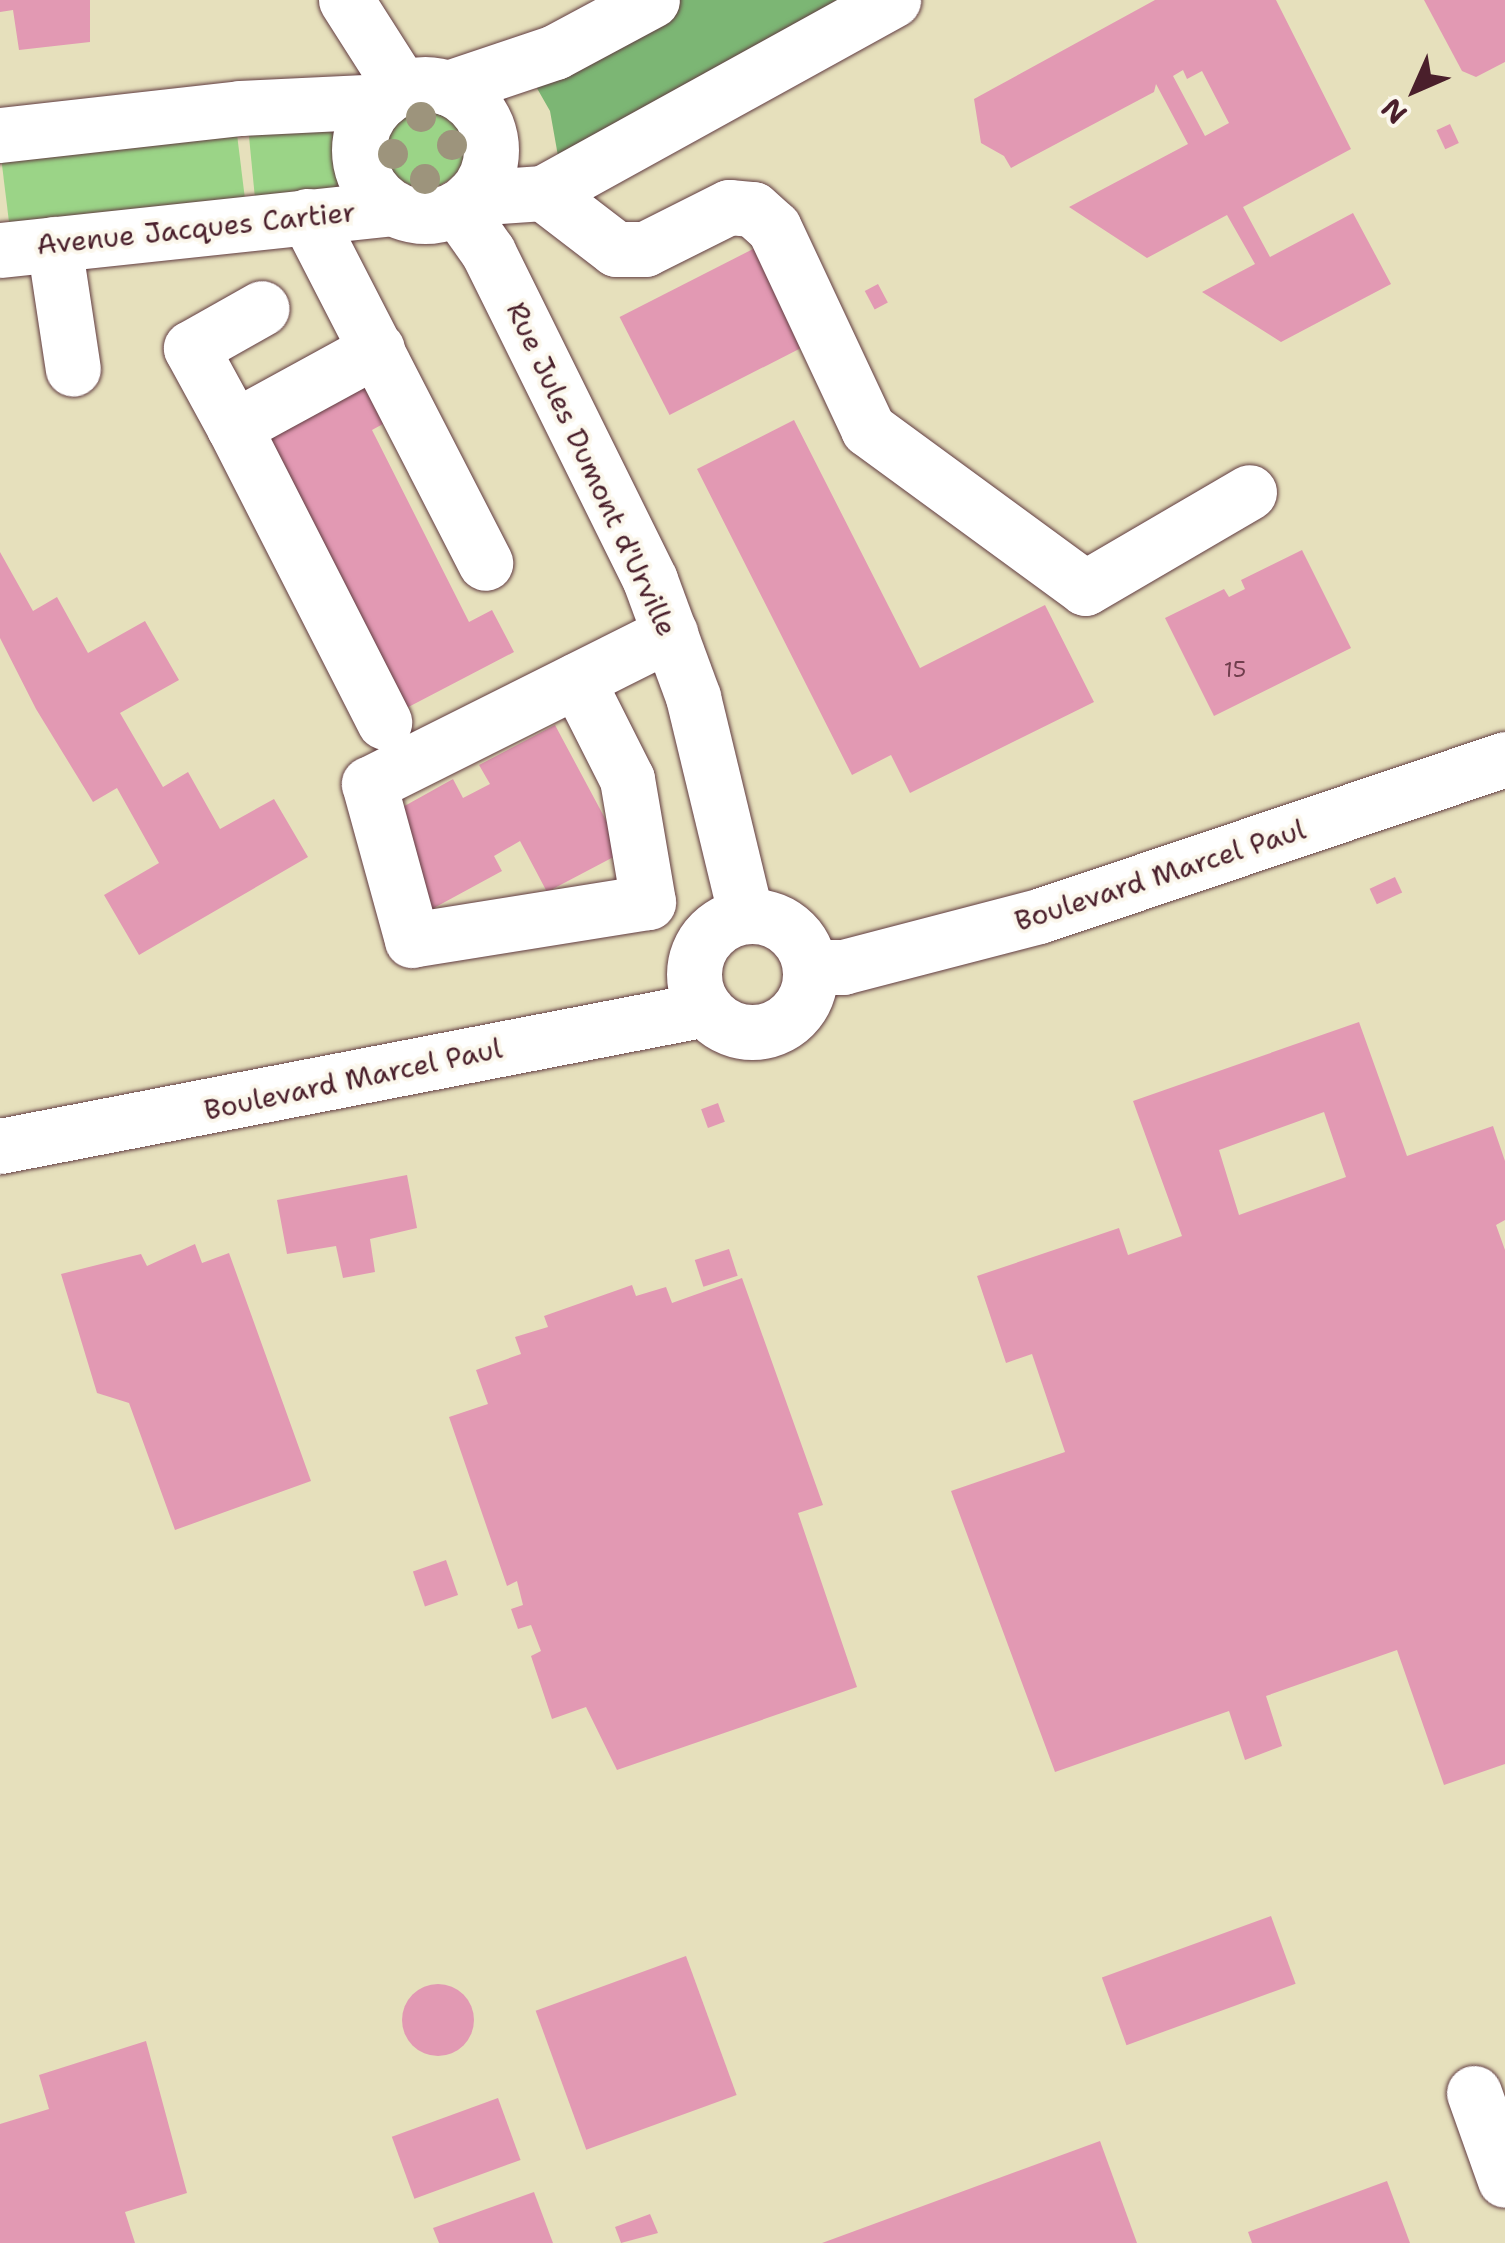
<!DOCTYPE html>
<html>
<head>
<meta charset="utf-8">
<style>
  body { margin:0 }
  #map { position:relative; width:1505px; height:2243px; overflow:hidden; background:#e6e0bc; font-family:"Shantell Sans",sans-serif }
  div>[style] { position:absolute }
  [style*='--x'] { left:calc(var(--x)*1px); top:calc(var(--y)*1px); width:calc(var(--w)*1px); rotate:calc(var(--a)*1deg) }
  .green>* { inset:0; background:#9bd487; transform-origin:0 0 }
  .round { border-radius:50% }
  .forest>* { inset:0; background:#7cb674 }
  .building>* { inset:0; background:#e299b3; transform-origin:0 0 }
  .roads { filter:drop-shadow(0 0 2px #613c41) drop-shadow(0 0 2px #613c41) }
  .minor>* { height:55px; margin:-27.5px; padding:0 27.5px; transform-origin:27.5px; border-radius:27.5px; background:#fff }
  .minor>.ring { margin:-27.5px; padding:0; box-sizing:content-box; background:none; border:55px solid #fff; border-radius:50% }
  .trees>* { width:30px; height:30px; margin:-15px; border-radius:50%; background:#9d947c }
  span { translate:-50% -50%; white-space:nowrap; text-align:center; line-height:1.15; -webkit-text-stroke:8px #fbf7ec; paint-order:stroke }
  .number-label { font-size:22px; color:#703e4d }
  .number-label span { -webkit-text-stroke-width:0 }
  .street-label { font-size:28px; color:#4a1f2b }
  .north { position:absolute; left:1365px; top:40px; width:100px; height:100px; -webkit-text-stroke:8px #fbf7ec; paint-order:stroke; rotate:225deg; font-size:28px; font-weight:700; line-height:40px; text-align:center; color:#4a1f2b }
  .north::after { content:''; display:block; margin:auto; width:35px; height:45px; background:#4a1f2b; clip-path:polygon(50% 0,100% 100%,50% 72%,0 100%) }
</style>
</head>
<body>
<div id="map">
  <div class="green">
    <div class="round" style="left:385px;top:108px;width:80px;height:80px"></div>
    <div style="left:236px;top:126px;width:85px;height:237px;rotate:83deg"></div>
    <div style="clip-path:polygon(248px 126px,334px 130px,341px 188px,256px 209px)"></div>
  </div>
  <div class="forest">
    <div style="clip-path:polygon(676px 0,862px 0,558px 156px,550px 111px,530px 76px)"></div>
  </div>
  <div class="building">
    <div style="clip-path:polygon(0 0,90px 0,90px 42px,19px 50px,13px 10px,0 12px)"></div>
    <div style="clip-path:polygon(evenodd,1155px 0,1276px 0,1351px 149px,1243px 207px,1270px 257px,1353px 213px,1391px 284px,1281px 342px,1202px 292px,1255px 264px,1227px 215px,1147px 258px,1069px 207px,1188px 144px,1156px 84px,1154px 92px,1011px 168px,1004px 156px,981px 143px,974px 99px,1155px 0,1183px 70px,1187px 79px,1202px 71px,1229px 123px,1205px 136px,1173px 76px,1183px 70px)"></div>
    <div style="clip-path:polygon(1424px 0,1505px 0,1505px 62px,1476px 77px,1462px 71px)"></div>
    <div style="left:1450px;top:124px;width:21px;height:15px;rotate:65deg"></div>
    <div style="left:755px;top:248px;width:110px;height:152px;rotate:63deg"></div>
    <div style="left:878px;top:284px;width:21px;height:15px;rotate:62deg"></div>
    <div style="clip-path:polygon(370px 377px,392px 419px,372px 430px,469px 622px,492px 610px,514px 652px,395px 714px,254px 438px)"></div>
    <div style="clip-path:polygon(794px 420px,920px 668px,1045px 605px,1094px 702px,910px 793px,891px 755px,852px 775px,697px 469px)"></div>
    <div style="clip-path:polygon(1302px 550px,1351px 648px,1214px 716px,1165px 618px,1224px 589px,1229px 597px,1245px 589px,1241px 580px)"></div>
    <div style="clip-path:polygon(0 552px,33px 611px,57px 597px,88px 653px,145px 621px,179px 680px,120px 713px,163px 787px,188px 772px,220px 829px,274px 799px,308px 857px,139px 955px,104px 895px,159px 863px,117px 788px,93px 802px,36px 709px,0 638px)"></div>
    <div style="clip-path:polygon(555px 725px,623px 852px,547px 892px,520px 841px,494px 856px,502px 871px,432px 909px,383px 818px,453px 779px,463px 798px,490px 784px,479px 765px)"></div>
    <div style="left:1395px;top:877px;width:17px;height:28px;rotate:65deg"></div>
    <div style="clip-path:polygon(evenodd,1359px 1022px,1407px 1156px,1493px 1126px,1505px 1161px,1505px 1220px,1496px 1225px,1505px 1250px,1505px 1764px,1444px 1785px,1397px 1650px,1266px 1696px,1282px 1746px,1245px 1760px,1229px 1711px,1055px 1772px,951px 1491px,1065px 1452px,1032px 1354px,1006px 1363px,977px 1276px,1119px 1228px,1128px 1255px,1182px 1236px,1133px 1101px,1359px 1022px,1324px 1112px,1346px 1177px,1239px 1215px,1219px 1150px,1324px 1112px)"></div>
    <div style="left:718px;top:1103px;width:20px;height:18px;rotate:70deg"></div>
    <div style="clip-path:polygon(407px 1175px,417px 1228px,370px 1239px,375px 1272px,343px 1278px,336px 1246px,287px 1254px,277px 1200px)"></div>
    <div style="clip-path:polygon(195px 1244px,202px 1263px,229px 1253px,311px 1481px,175px 1530px,129px 1403px,97px 1393px,61px 1274px,141px 1254px,147px 1266px)"></div>
    <div style="left:729px;top:1249px;width:28px;height:36px;rotate:72deg"></div>
    <div style="clip-path:polygon(742px 1278px,823px 1505px,798px 1513px,857px 1687px,617px 1770px,586px 1707px,552px 1719px,531px 1656px,541px 1651px,531px 1625px,518px 1629px,511px 1609px,523px 1605px,517px 1581px,507px 1586px,449px 1417px,488px 1404px,476px 1370px,521px 1354px,515px 1337px,548px 1327px,544px 1316px,632px 1285px,636px 1296px,666px 1287px,672px 1303px)"></div>
    <div style="left:446px;top:1560px;width:37px;height:35px;rotate:71deg"></div>
    <div style="left:1271px;top:1916px;width:72px;height:180px;rotate:70deg"></div>
    <div style="left:686px;top:1956px;width:148px;height:160px;rotate:70deg"></div>
    <div class="round" style="left:402px;top:1984px;width:72px;height:72px"></div>
    <div style="clip-path:polygon(146px 2041px,187px 2193px,125px 2212px,135px 2243px,0 2243px,0 2124px,49px 2109px,39px 2075px)"></div>
    <div style="left:498px;top:2098px;width:66px;height:113px;rotate:70deg"></div>
    <div style="clip-path:polygon(1100px 2141px,1137px 2243px,822px 2243px)"></div>
    <div style="clip-path:polygon(1387px 2181px,1410px 2243px,1252px 2243px,1248px 2232px)"></div>
    <div style="clip-path:polygon(534px 2192px,553px 2243px,439px 2243px,433px 2228px)"></div>
    <div style="clip-path:polygon(650px 2214px,658px 2233px,621px 2243px,615px 2227px)"></div>
  </div>
  <div class="roads">
    <div class="minor">
      <div style="--x:346;--y:0;--w:104;--a:57.5"></div>
      <div class="ring" style="left:359px;top:84px;width:77px;height:77px"></div>
      <div style="--x:448;--y:88;--w:113;--a:-18.6"></div>
      <div style="--x:555;--y:52;--w:110;--a:-28.2"></div>
      <div style="--x:0;--y:135;--w:242;--a:-6.4"></div>
      <div style="--x:240;--y:108;--w:141;--a:-2.8"></div>
      <div style="--x:543;--y:193;--w:92;--a:37.5"></div>
      <div style="--x:616;--y:249;--w:29;--a:0"></div>
      <div style="--x:645;--y:249;--w:94;--a:-26.6"></div>
      <div style="--x:729;--y:207;--w:24;--a:5"></div>
      <div style="--x:753;--y:209;--w:28;--a:42"></div>
      <div style="--x:774;--y:228;--w:222;--a:64.9"></div>
      <div style="--x:868;--y:429;--w:269;--a:36.2"></div>
      <div style="--x:1085;--y:588;--w:190;--a:-30.3"></div>
      <div style="--x:470;--y:198;--w:73;--a:-3.9"></div>
      <div style="--x:543;--y:193;--w:400;--a:-28.9"></div>
      <div style="--x:457;--y:208;--w:54;--a:54.8"></div>
      <div style="--x:488;--y:252;--w:366;--a:63.7"></div>
      <div style="--x:650;--y:580;--w:125;--a:69.8"></div>
      <div style="--x:693;--y:697;--w:225;--a:76.4"></div>
      <div style="--x:307;--y:216;--w:390;--a:62.8"></div>
      <div style="--x:54;--y:244;--w:126;--a:81.4"></div>
      <div style="--x:0;--y:250;--w:395;--a:-6.1"></div>
      <div style="--x:377;--y:349;--w:163;--a:151.4"></div>
      <div style="--x:234;--y:427;--w:331;--a:63"></div>
      <div style="--x:234;--y:427;--w:90;--a:-118.6"></div>
      <div style="--x:191;--y:348;--w:81;--a:-29.4"></div>
      <div style="--x:577;--y:680;--w:111;--a:63.2"></div>
      <div style="--x:627;--y:779;--w:125;--a:80.3"></div>
      <div style="--x:648;--y:902;--w:239;--a:170.9"></div>
      <div style="--x:412;--y:940;--w:162;--a:-105.4"></div>
      <div style="--x:369;--y:784;--w:337;--a:-26.6"></div>
      <div class="ring" style="left:694px;top:916px;width:61px;height:61px"></div>
      <div style="--x:810;--y:967;--w:33;--a:0"></div>
      <div style="--x:843;--y:967;--w:203;--a:-14.6"></div>
      <div style="--x:1039;--y:916;--w:492;--a:-18.6"></div>
      <div style="--x:0;--y:1146;--w:719;--a:-10.98"></div>
      <div style="--x:1474;--y:2093;--w:92;--a:70.4"></div>
    </div>
  </div>
  <div class="trees">
    <div style="left:421px;top:117px"></div>
    <div style="left:452px;top:145px"></div>
    <div style="left:393px;top:154px"></div>
    <div style="left:425px;top:179px"></div>
  </div>
  <div class="number-label">
    <span style="left:1235px;top:670px">15</span>
  </div>
  <div class="street-label">
    <span style="left:196px;top:228px;rotate:-6deg">Avenue Jacques Cartier</span>
    <span style="left:592px;top:469px;rotate:65deg">Rue Jules Dumont d'Urville</span>
    <span style="left:1160px;top:875px;rotate:-18deg">Boulevard Marcel Paul</span>
    <span style="left:353px;top:1079px;rotate:-12deg">Boulevard Marcel Paul</span>
  </div>
  <div class="north">N</div>
</div>
</body>
</html>
